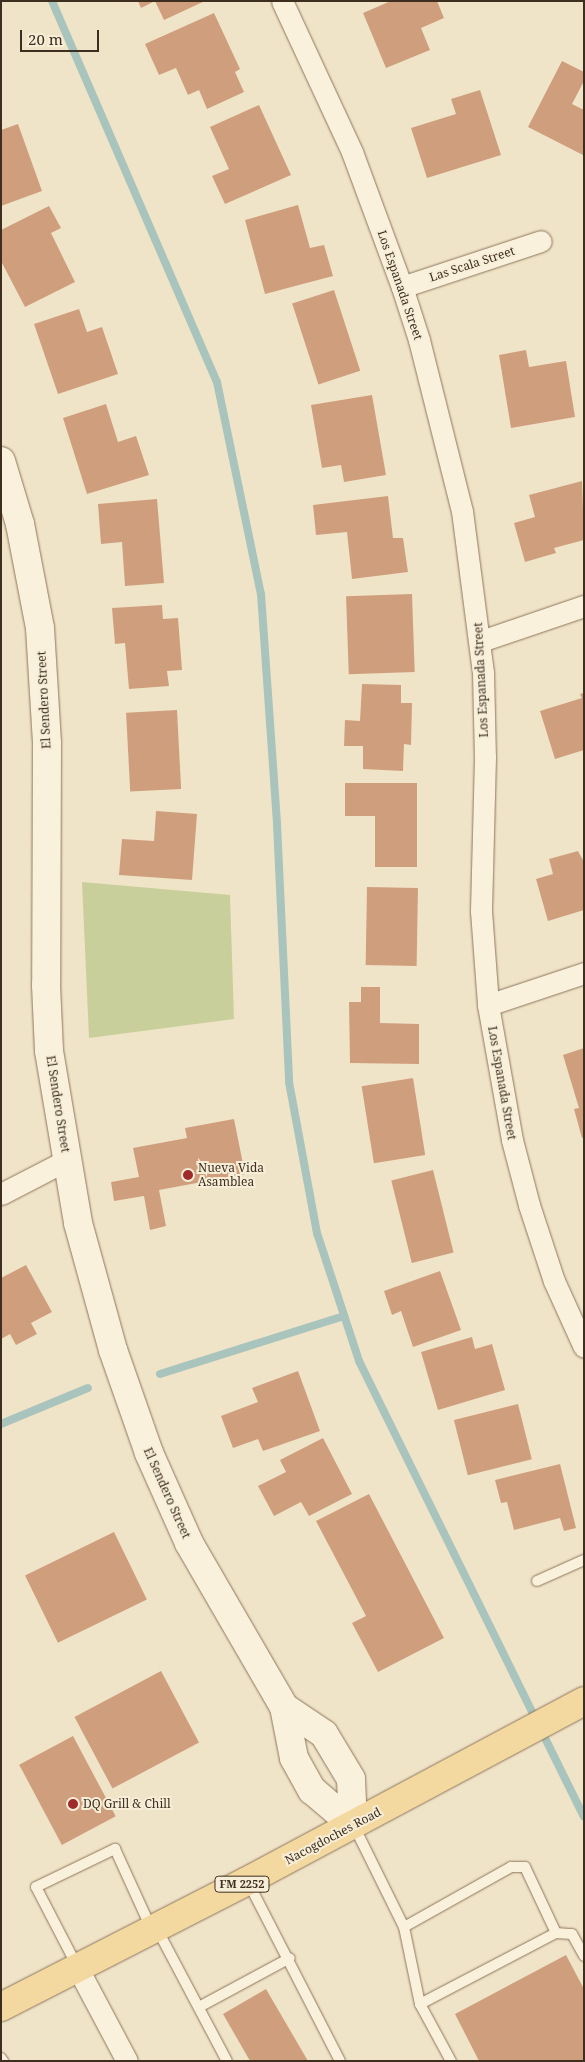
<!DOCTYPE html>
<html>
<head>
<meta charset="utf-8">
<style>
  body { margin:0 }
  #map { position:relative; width:585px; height:2062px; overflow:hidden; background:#f0e4c8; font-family:"Noto Serif",serif }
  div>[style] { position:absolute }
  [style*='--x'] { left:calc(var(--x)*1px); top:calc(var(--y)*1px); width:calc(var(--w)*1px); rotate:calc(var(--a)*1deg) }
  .green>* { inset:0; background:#c9cf9b }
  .stream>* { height:8px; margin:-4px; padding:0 4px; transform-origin:4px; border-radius:4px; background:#a9c4bc }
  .building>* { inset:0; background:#cf9f7d; transform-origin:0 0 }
  .roads { filter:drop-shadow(0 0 1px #8d765c) drop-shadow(0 0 1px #8d765c) }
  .lane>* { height:10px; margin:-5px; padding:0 5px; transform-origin:5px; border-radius:5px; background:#faf1dc }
  .street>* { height:21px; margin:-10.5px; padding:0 10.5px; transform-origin:10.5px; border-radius:10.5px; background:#faf1dc }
  .secondary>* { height:28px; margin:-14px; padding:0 14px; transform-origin:14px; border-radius:14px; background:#faf1dc }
  .primary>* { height:28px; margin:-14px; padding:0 14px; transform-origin:14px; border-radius:14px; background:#f3d9a0 }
  .dots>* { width:14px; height:14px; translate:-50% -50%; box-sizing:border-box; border:2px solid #f7eed8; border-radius:50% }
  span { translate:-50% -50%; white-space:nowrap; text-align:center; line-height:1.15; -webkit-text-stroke:4px #f7eed8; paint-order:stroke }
  .shield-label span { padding:1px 4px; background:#f7eed8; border:1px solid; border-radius:4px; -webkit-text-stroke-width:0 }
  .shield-label { font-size:11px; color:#3d2e20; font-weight:700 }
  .street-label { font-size:12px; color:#3d2e20 }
  .poi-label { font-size:12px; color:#3d2e20 }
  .left { translate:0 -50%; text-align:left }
  .frame { position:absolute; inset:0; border:2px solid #3d2e20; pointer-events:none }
  .scale { position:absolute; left:20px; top:30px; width:79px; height:22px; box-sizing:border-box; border:2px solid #3d2e20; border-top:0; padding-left:6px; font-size:15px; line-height:18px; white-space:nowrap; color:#3d2e20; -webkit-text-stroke:4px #f7eed8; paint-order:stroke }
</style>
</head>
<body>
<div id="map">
  <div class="green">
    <div style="clip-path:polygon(82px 882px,230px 895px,234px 1019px,89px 1038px)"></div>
  </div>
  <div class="stream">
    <div style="--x:52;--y:1;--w:415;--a:66.6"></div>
    <div style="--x:217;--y:382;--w:217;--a:78.3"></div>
    <div style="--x:261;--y:594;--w:231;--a:86"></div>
    <div style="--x:277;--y:824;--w:258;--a:87.3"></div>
    <div style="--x:289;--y:1082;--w:154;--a:79.5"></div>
    <div style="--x:317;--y:1233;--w:135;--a:71.8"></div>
    <div style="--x:359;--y:1361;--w:508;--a:63.74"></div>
    <div style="--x:160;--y:1374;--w:193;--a:-17.5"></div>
    <div style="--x:1;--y:1424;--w:94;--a:-22.5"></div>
  </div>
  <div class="building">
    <div style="clip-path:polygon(138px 1px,205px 1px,164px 20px,155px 1px,141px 8px)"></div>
    <div style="clip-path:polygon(391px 1px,437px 1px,444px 18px,421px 28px,430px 50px,386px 68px,363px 13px)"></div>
    <div style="clip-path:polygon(214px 13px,240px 69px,235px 72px,244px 92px,207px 109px,199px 90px,188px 95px,176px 68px,159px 75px,145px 44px)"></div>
    <div style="clip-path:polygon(562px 61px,584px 72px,584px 81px,572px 104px,584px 110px,583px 155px,528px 127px)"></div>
    <div style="clip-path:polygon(480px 90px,501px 155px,427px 178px,411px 128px,456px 114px,451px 99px)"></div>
    <div style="clip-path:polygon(259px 105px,291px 175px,225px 204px,212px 176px,229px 169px,210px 127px)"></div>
    <div style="clip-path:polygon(18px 124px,42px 191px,1px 206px,1px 130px)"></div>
    <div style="clip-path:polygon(298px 205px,310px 248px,324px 245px,333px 276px,265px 294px,245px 220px)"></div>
    <div style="clip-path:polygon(49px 206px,61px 228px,51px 233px,75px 282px,25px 307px,1px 261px,1px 230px)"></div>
    <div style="left:334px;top:290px;width:85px;height:44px;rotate:72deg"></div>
    <div style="clip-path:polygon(79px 309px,87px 332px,102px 327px,118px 374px,58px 394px,34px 324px)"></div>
    <div style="clip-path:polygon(526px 350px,529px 367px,566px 361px,575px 417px,511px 428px,499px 355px)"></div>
    <div style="clip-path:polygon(372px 395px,386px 475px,344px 482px,341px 465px,322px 468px,311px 405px)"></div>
    <div style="clip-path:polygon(106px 404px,118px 442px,136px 436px,149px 475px,87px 494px,63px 418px)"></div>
    <div style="clip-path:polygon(582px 481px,584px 540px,554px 548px,556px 553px,525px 562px,514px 523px,535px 517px,529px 495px)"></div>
    <div style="clip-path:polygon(388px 496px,393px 538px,403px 538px,408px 572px,352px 579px,347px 532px,316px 535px,313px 505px)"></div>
    <div style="clip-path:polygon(157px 499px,164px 583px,125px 586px,122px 542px,101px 544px,98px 504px)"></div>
    <div style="left:412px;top:594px;width:78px;height:66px;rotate:88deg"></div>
    <div style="clip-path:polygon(162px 605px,163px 619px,178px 618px,182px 670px,167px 671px,169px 686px,129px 689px,125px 643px,115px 644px,112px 608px)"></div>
    <div style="clip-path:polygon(362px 684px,401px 685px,401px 703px,412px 703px,411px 745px,404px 744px,403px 771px,363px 769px,363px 746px,344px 746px,345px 720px,360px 721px)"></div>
    <div style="clip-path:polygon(584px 693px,584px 750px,555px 759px,540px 711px,582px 698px,580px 694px)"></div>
    <div style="left:177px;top:710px;width:79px;height:51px;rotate:87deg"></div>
    <div style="clip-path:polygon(345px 783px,417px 783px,417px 867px,375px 867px,375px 816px,345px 816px)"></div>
    <div style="clip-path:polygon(156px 811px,197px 814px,192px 880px,119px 875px,122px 839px,154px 841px)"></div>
    <div style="clip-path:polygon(578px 851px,584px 862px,584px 910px,548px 921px,536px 879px,553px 874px,549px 859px)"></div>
    <div style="left:367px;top:887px;width:51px;height:78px;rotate:1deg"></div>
    <div style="clip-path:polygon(361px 987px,380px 987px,380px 1023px,419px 1024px,419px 1064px,350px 1063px,349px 1002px,361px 1002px)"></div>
    <div style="clip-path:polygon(584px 1048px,584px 1137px,582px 1138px,574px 1109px,579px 1108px,563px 1055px)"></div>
    <div style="left:413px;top:1078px;width:78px;height:52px;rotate:81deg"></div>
    <div style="clip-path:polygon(234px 1119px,245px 1174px,159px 1190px,166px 1226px,150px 1230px,144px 1196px,114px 1201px,111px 1182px,139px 1177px,133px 1148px,187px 1138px,185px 1128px)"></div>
    <div style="left:433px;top:1170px;width:85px;height:43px;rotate:76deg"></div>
    <div style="clip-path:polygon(26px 1265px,52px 1312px,31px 1323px,37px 1334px,16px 1345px,10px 1334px,1px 1339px,1px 1278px)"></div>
    <div style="clip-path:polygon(440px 1271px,461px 1330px,413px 1347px,401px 1311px,392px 1315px,384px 1291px)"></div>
    <div style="clip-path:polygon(472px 1337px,475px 1349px,492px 1344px,505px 1390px,438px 1410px,421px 1352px)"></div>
    <div style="clip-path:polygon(298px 1371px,320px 1431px,263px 1451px,258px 1439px,233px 1448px,221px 1416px,258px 1402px,252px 1388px)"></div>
    <div style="left:518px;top:1404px;width:57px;height:66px;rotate:76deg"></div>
    <div style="clip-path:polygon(323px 1438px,352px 1494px,309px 1516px,301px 1502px,274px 1516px,258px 1486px,286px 1472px,280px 1460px)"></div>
    <div style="clip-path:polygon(560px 1464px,576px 1528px,564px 1531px,560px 1518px,514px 1530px,507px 1502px,501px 1503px,495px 1480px)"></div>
    <div style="clip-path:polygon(369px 1494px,444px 1638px,378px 1672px,352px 1623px,366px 1616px,316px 1521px)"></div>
    <div style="left:114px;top:1532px;width:75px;height:99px;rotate:64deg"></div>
    <div style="left:161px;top:1671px;width:81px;height:98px;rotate:62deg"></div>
    <div style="left:73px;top:1736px;width:91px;height:61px;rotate:62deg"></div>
    <div style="clip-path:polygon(566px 1955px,584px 1989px,584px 2061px,479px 2061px,455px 2014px)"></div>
    <div style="clip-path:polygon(266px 1989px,308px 2061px,250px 2061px,223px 2014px)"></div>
  </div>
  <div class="roads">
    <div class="lane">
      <div style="--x:537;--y:1581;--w:51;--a:-24.1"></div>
      <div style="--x:354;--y:1826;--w:113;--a:63.7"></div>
      <div style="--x:404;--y:1927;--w:123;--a:-29.3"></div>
      <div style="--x:511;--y:1867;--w:14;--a:0"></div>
      <div style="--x:525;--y:1867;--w:73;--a:64.8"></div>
      <div style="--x:556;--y:1933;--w:16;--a:4"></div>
      <div style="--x:572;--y:1934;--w:25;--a:61"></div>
      <div style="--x:248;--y:1882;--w:201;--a:62.8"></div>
      <div style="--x:404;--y:1927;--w:79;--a:78.3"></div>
      <div style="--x:420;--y:2004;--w:65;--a:61.5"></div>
      <div style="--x:157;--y:1929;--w:149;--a:62.1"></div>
      <div style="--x:77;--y:1966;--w:89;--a:-117.4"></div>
      <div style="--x:36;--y:1887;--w:88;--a:-25.7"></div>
      <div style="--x:115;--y:1849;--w:87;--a:65.5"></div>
      <div style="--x:420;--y:2004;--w:153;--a:-27.6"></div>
      <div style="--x:199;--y:2007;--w:103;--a:-28.3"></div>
      <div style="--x:1;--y:2058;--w:4;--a:56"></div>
    </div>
    <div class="street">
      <div style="--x:282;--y:1;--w:166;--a:65.1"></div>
      <div style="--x:352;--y:152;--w:144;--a:69.7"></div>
      <div style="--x:402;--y:287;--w:56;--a:72.2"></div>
      <div style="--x:419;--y:340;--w:176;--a:75.9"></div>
      <div style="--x:462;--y:511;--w:162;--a:82.6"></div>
      <div style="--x:483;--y:672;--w:85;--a:88.7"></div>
      <div style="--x:485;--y:757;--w:154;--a:91.5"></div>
      <div style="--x:481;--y:911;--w:94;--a:85.7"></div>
      <div style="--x:488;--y:1005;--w:137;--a:79.9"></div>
      <div style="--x:512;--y:1140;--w:67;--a:75.3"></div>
      <div style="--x:529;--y:1205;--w:80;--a:71.8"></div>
      <div style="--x:554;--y:1281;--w:72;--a:65.6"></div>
      <div style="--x:402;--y:287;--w:146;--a:-18.3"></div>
      <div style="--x:481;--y:641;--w:109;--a:-18.8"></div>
      <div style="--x:488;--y:1005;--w:101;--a:-18.4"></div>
      <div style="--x:1;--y:1194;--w:74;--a:-27.3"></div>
      <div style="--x:77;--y:1967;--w:106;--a:62"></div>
    </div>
    <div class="secondary">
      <div style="--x:1;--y:461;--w:66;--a:73.2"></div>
      <div style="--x:20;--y:524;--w:106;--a:79.1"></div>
      <div style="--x:40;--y:628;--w:116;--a:86.5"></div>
      <div style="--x:47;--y:744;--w:241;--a:90.2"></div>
      <div style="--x:46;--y:985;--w:66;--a:87.4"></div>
      <div style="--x:49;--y:1051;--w:174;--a:80.4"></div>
      <div style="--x:78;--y:1223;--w:132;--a:74.6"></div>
      <div style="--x:113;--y:1350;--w:109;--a:70.7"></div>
      <div style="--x:149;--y:1453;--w:98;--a:66"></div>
      <div style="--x:189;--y:1543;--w:190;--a:59.9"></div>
      <div style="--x:284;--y:1707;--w:52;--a:78.9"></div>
      <div style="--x:294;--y:1758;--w:37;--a:61"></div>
      <div style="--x:312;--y:1790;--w:54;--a:40.5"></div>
      <div style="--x:284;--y:1707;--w:48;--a:34"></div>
      <div style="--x:324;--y:1734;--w:52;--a:59"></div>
      <div style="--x:351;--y:1779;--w:46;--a:87.5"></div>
    </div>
    <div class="primary">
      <div style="--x:1;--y:2007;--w:276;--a:-27.1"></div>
      <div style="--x:247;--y:1881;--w:382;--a:-28.1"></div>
    </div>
  </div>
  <div class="dots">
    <div style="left:188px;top:1175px;background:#9e2a2b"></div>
    <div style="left:73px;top:1804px;background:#9e2a2b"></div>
  </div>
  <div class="shield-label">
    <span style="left:242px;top:1884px">FM 2252</span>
  </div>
  <div class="street-label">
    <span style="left:472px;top:264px;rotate:-18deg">Las Scala Street</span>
    <span style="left:400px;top:285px;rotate:71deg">Los Espanada Street</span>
    <span style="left:481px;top:680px;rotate:-93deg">Los Espanada Street</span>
    <span style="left:44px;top:700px;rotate:-93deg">El Sendero Street</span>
    <span style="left:502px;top:1083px;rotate:80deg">Los Espanada Street</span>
    <span style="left:58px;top:1104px;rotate:81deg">El Sendero Street</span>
    <span style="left:167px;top:1493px;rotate:66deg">El Sendero Street</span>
    <span style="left:333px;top:1836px;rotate:-28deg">Nacogdoches Road</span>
  </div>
  <div class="poi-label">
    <span class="left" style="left:198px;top:1175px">Nueva Vida<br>Asamblea</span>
    <span class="left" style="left:83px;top:1804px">DQ Grill &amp; Chill</span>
  </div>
  <div class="frame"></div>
  <div class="scale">20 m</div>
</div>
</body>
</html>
